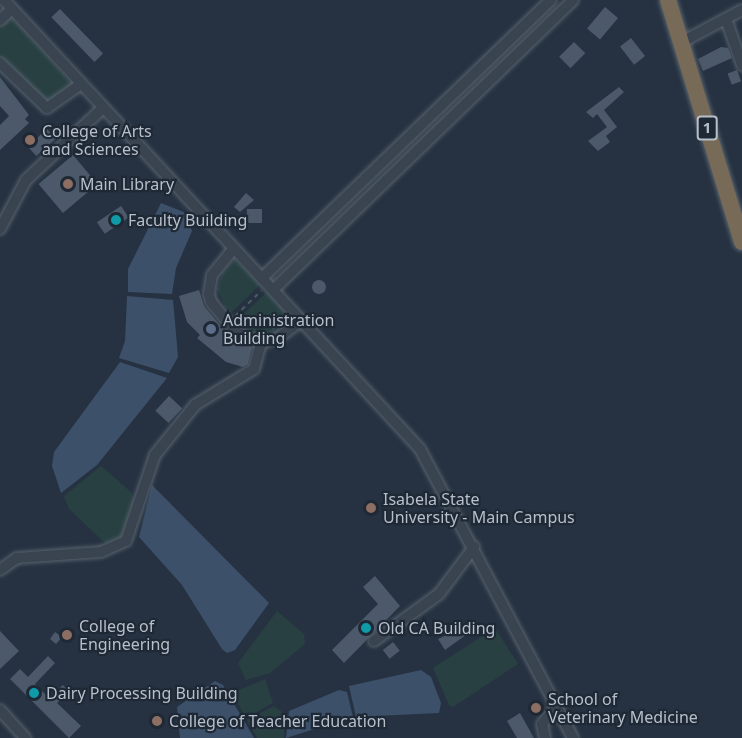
<!DOCTYPE html>
<html>
<head>
<meta charset="utf-8">
<style>
  body { margin:0 }
  #map { position:relative; width:742px; height:738px; overflow:hidden; background:#263241; font-family:"Noto Sans",sans-serif }
  div>[style] { position:absolute }
  [style*='--x'] { left:calc(var(--x)*1px); top:calc(var(--y)*1px); width:calc(var(--w)*1px); rotate:calc(var(--a)*1deg) }
  .green>* { inset:0; background:#284042 }
  .water>* { inset:0; background:#3c506a }
  .building>* { inset:0; background:#4c596a; transform-origin:0 0 }
  .round { border-radius:50% }
  .path>* { height:1.5px; margin-top:-0.75px; transform-origin:0; background:repeating-linear-gradient(90deg,#465c5f 0 4.5px,transparent 0 9px) }
  .roads { filter:drop-shadow(0 0 2px #58626e) drop-shadow(0 0 2px #58626e) }
  .minor>* { height:10px; margin:-5px; padding:0 5px; transform-origin:5px; border-radius:5px; background:#3a4451 }
  .highway>* { height:16px; margin:-8px; padding:0 8px; transform-origin:8px; border-radius:8px; background:#776a57 }
  .dots>* { width:16px; height:16px; translate:-50% -50%; box-sizing:border-box; border:3px solid #1f2936; border-radius:50% }
  span { translate:-50% -50%; white-space:nowrap; text-align:center; line-height:1.15; -webkit-text-stroke:4.5px #1f2936; paint-order:stroke }
  .shield-label span { padding:2px 4px; background:#1f2936; border:2px solid; border-radius:4px; -webkit-text-stroke-width:0 }
  .shield-label { font-size:15px; color:#b7bfcb; font-weight:700 }
  .poi-label { font-size:16px; color:#b7bfcb }
  .left { translate:0 -50%; text-align:left }
</style>
</head>
<body>
<div id="map">
  <div class="green">
    <div style="clip-path:polygon(10px 15px,72px 84px,51px 103px,39px 101px,0 58px,0 25px)"></div>
    <div style="clip-path:polygon(234px 258px,260px 285px,229px 315px,217px 289px,222px 273px)"></div>
    <div style="clip-path:polygon(267px 292px,293px 320px,277px 332px,257px 337px,235px 322px)"></div>
    <div style="clip-path:polygon(101px 466px,131px 492px,134px 500px,121px 538px,106px 544px,69px 509px,64px 496px)"></div>
    <div style="clip-path:polygon(277px 611px,304px 634px,305px 644px,270px 673px,246px 680px,238px 663px)"></div>
    <div style="clip-path:polygon(495px 628px,518px 664px,453px 707px,449px 705px,433px 668px)"></div>
    <div style="clip-path:polygon(265px 679px,273px 703px,246px 718px,232px 693px)"></div>
    <div style="clip-path:polygon(274px 706px,285px 714px,284px 738px,257px 738px,247px 720px)"></div>
  </div>
  <div class="water">
    <div style="clip-path:polygon(161px 203px,186px 213px,192px 231px,176px 268px,172px 294px,128px 292px,128px 269px)"></div>
    <div style="clip-path:polygon(127px 296px,173px 300px,178px 357px,169px 373px,119px 358px,125px 341px)"></div>
    <div style="clip-path:polygon(120px 362px,167px 378px,97px 465px,61px 493px,52px 466px,54px 452px)"></div>
    <div style="clip-path:polygon(152px 485px,269px 603px,235px 650px,227px 653px,222px 649px,182px 585px,139px 537px)"></div>
    <div style="clip-path:polygon(421px 670px,431px 677px,441px 703px,439px 713px,356px 717px,349px 686px)"></div>
    <div style="clip-path:polygon(215px 681px,223px 685px,254px 738px,180px 738px,177px 707px)"></div>
    <div style="clip-path:polygon(339px 690px,347px 692px,353px 717px,286px 738px,289px 711px)"></div>
  </div>
  <div class="building">
    <div style="left:605px;top:7px;width:17px;height:28px;rotate:40deg"></div>
    <div style="left:60px;top:9px;width:62px;height:12px;rotate:46deg"></div>
    <div style="left:631px;top:38px;width:23px;height:14px;rotate:52deg"></div>
    <div style="left:574px;top:42px;width:16px;height:21px;rotate:45deg"></div>
    <div style="clip-path:polygon(721px 47px,728px 48px,732px 58px,703px 71px,698px 59px)"></div>
    <div style="left:737px;top:70px;width:12px;height:10px;rotate:70deg"></div>
    <div style="clip-path:polygon(0 77px,29px 115px,25px 119px,29px 123px,0 150px,0 125px,9px 116px,0 106px)"></div>
    <div style="clip-path:polygon(619px 87px,624px 92px,604px 110px,617px 127px,606px 136px,610px 142px,598px 151px,588px 141px,607px 127px,597px 114px,593px 118px,586px 112px)"></div>
    <div style="left:47px;top:129px;width:13px;height:26px;rotate:48deg"></div>
    <div style="left:73px;top:155px;width:38px;height:45px;rotate:50deg"></div>
    <div style="clip-path:polygon(246px 193px,254px 200px,240px 212px,234px 207px)"></div>
    <div style="left:121px;top:206px;width:14px;height:29px;rotate:56deg"></div>
    <div style="left:247px;top:209px;width:15px;height:14px"></div>
    <div class="round" style="left:312px;top:280px;width:14px;height:14px"></div>
    <div style="clip-path:polygon(199px 290px,204px 306px,230px 337px,252px 347px,248px 364px,243px 367px,226px 362px,197px 338px,200px 335px,187px 322px,179px 296px)"></div>
    <div style="left:277px;top:316px;width:8px;height:12px;rotate:50deg"></div>
    <div style="left:169px;top:396px;width:18px;height:20px;rotate:43deg"></div>
    <div style="clip-path:polygon(375px 576px,400px 606px,344px 663px,332px 650px,378px 604px,363px 587px)"></div>
    <div style="clip-path:polygon(466px 626px,470px 632px,445px 650px,438px 639px)"></div>
    <div style="clip-path:polygon(0 631px,19px 651px,0 669px)"></div>
    <div style="clip-path:polygon(55px 632px,62px 637px,56px 644px,50px 639px)"></div>
    <div style="left:393px;top:642px;width:11px;height:13px;rotate:52deg"></div>
    <div style="clip-path:polygon(48px 656px,55px 663px,35px 684px,49px 698px,63px 685px,69px 692px,57px 703px,81px 726px,69px 738px,10px 679px,20px 669px,28px 677px)"></div>
    <div style="clip-path:polygon(520px 713px,534px 738px,517px 738px,507px 721px)"></div>
  </div>
  <div class="path">
    <div style="--x:235;--y:316;--w:37;--a:-44"></div>
  </div>
  <div class="roads">
    <div class="minor">
      <div style="--x:4;--y:0;--w:612;--a:47.18"></div>
      <div style="--x:420;--y:449;--w:327;--a:62.1"></div>
      <div style="--x:726;--y:19;--w:49;--a:70.8"></div>
      <div style="--x:0;--y:20;--w:16;--a:-43"></div>
      <div style="--x:680;--y:43;--w:70;--a:-28"></div>
      <div style="--x:0;--y:63;--w:65;--a:43.8"></div>
      <div style="--x:47;--y:108;--w:42;--a:-35.2"></div>
      <div style="--x:0;--y:229;--w:55;--a:-62"></div>
      <div style="--x:26;--y:180;--w:105;--a:-43.1"></div>
      <div style="--x:234;--y:248;--w:35;--a:129"></div>
      <div style="--x:212;--y:275;--w:19;--a:99"></div>
      <div style="--x:209;--y:294;--w:8;--a:76"></div>
      <div style="--x:211;--y:302;--w:39;--a:50"></div>
      <div style="--x:236;--y:332;--w:27;--a:24"></div>
      <div style="--x:261;--y:343;--w:18;--a:-16"></div>
      <div style="--x:278;--y:338;--w:30;--a:-37"></div>
      <div style="--x:262;--y:278;--w:401;--a:-43.9"></div>
      <div style="--x:274;--y:289;--w:416;--a:-44"></div>
      <div style="--x:0;--y:570;--w:21;--a:-35"></div>
      <div style="--x:17;--y:558;--w:84;--a:-4.1"></div>
      <div style="--x:101;--y:552;--w:27;--a:-24"></div>
      <div style="--x:126;--y:541;--w:91;--a:-71.4"></div>
      <div style="--x:155;--y:455;--w:64;--a:-51.3"></div>
      <div style="--x:195;--y:405;--w:69;--a:-31.4"></div>
      <div style="--x:254;--y:369;--w:27;--a:-75"></div>
      <div style="--x:374;--y:641;--w:80;--a:-35.9"></div>
      <div style="--x:439;--y:594;--w:59;--a:-53.3"></div>
      <div style="--x:0;--y:710;--w:38;--a:48"></div>
      <div style="--x:545;--y:738;--w:14;--a:-102"></div>
      <div style="--x:542;--y:724;--w:23;--a:-49"></div>
    </div>
    <div class="highway">
      <div style="--x:668;--y:0;--w:253;--a:73"></div>
    </div>
  </div>
  <div class="dots">
    <div style="left:30px;top:140px;background:#8d6e63"></div>
    <div style="left:68px;top:184px;background:#8d6e63"></div>
    <div style="left:116px;top:220px;background:#0f9aa8"></div>
    <div style="left:211px;top:329px;background:#5c6f8a"></div>
    <div style="left:371px;top:508px;background:#8d6e63"></div>
    <div style="left:366px;top:628px;background:#0f9aa8"></div>
    <div style="left:67px;top:635px;background:#8d6e63"></div>
    <div style="left:34px;top:693px;background:#0f9aa8"></div>
    <div style="left:536px;top:708px;background:#8d6e63"></div>
    <div style="left:157px;top:721px;background:#8d6e63"></div>
  </div>
  <div class="shield-label">
    <span style="left:707px;top:128px">1</span>
  </div>
  <div class="poi-label">
    <span class="left" style="left:42px;top:140px">College of Arts<br>and Sciences</span>
    <span class="left" style="left:80px;top:184px">Main Library</span>
    <span class="left" style="left:128px;top:220px">Faculty Building</span>
    <span class="left" style="left:223px;top:329px">Administration<br>Building</span>
    <span class="left" style="left:383px;top:508px">Isabela State<br>University - Main Campus</span>
    <span class="left" style="left:79px;top:635px">College of<br>Engineering</span>
    <span class="left" style="left:378px;top:628px">Old CA Building</span>
    <span class="left" style="left:46px;top:693px">Dairy Processing Building</span>
    <span class="left" style="left:548px;top:708px">School of<br>Veterinary Medicine</span>
    <span class="left" style="left:169px;top:721px">College of Teacher Education</span>
  </div>
</div>
</body>
</html>
